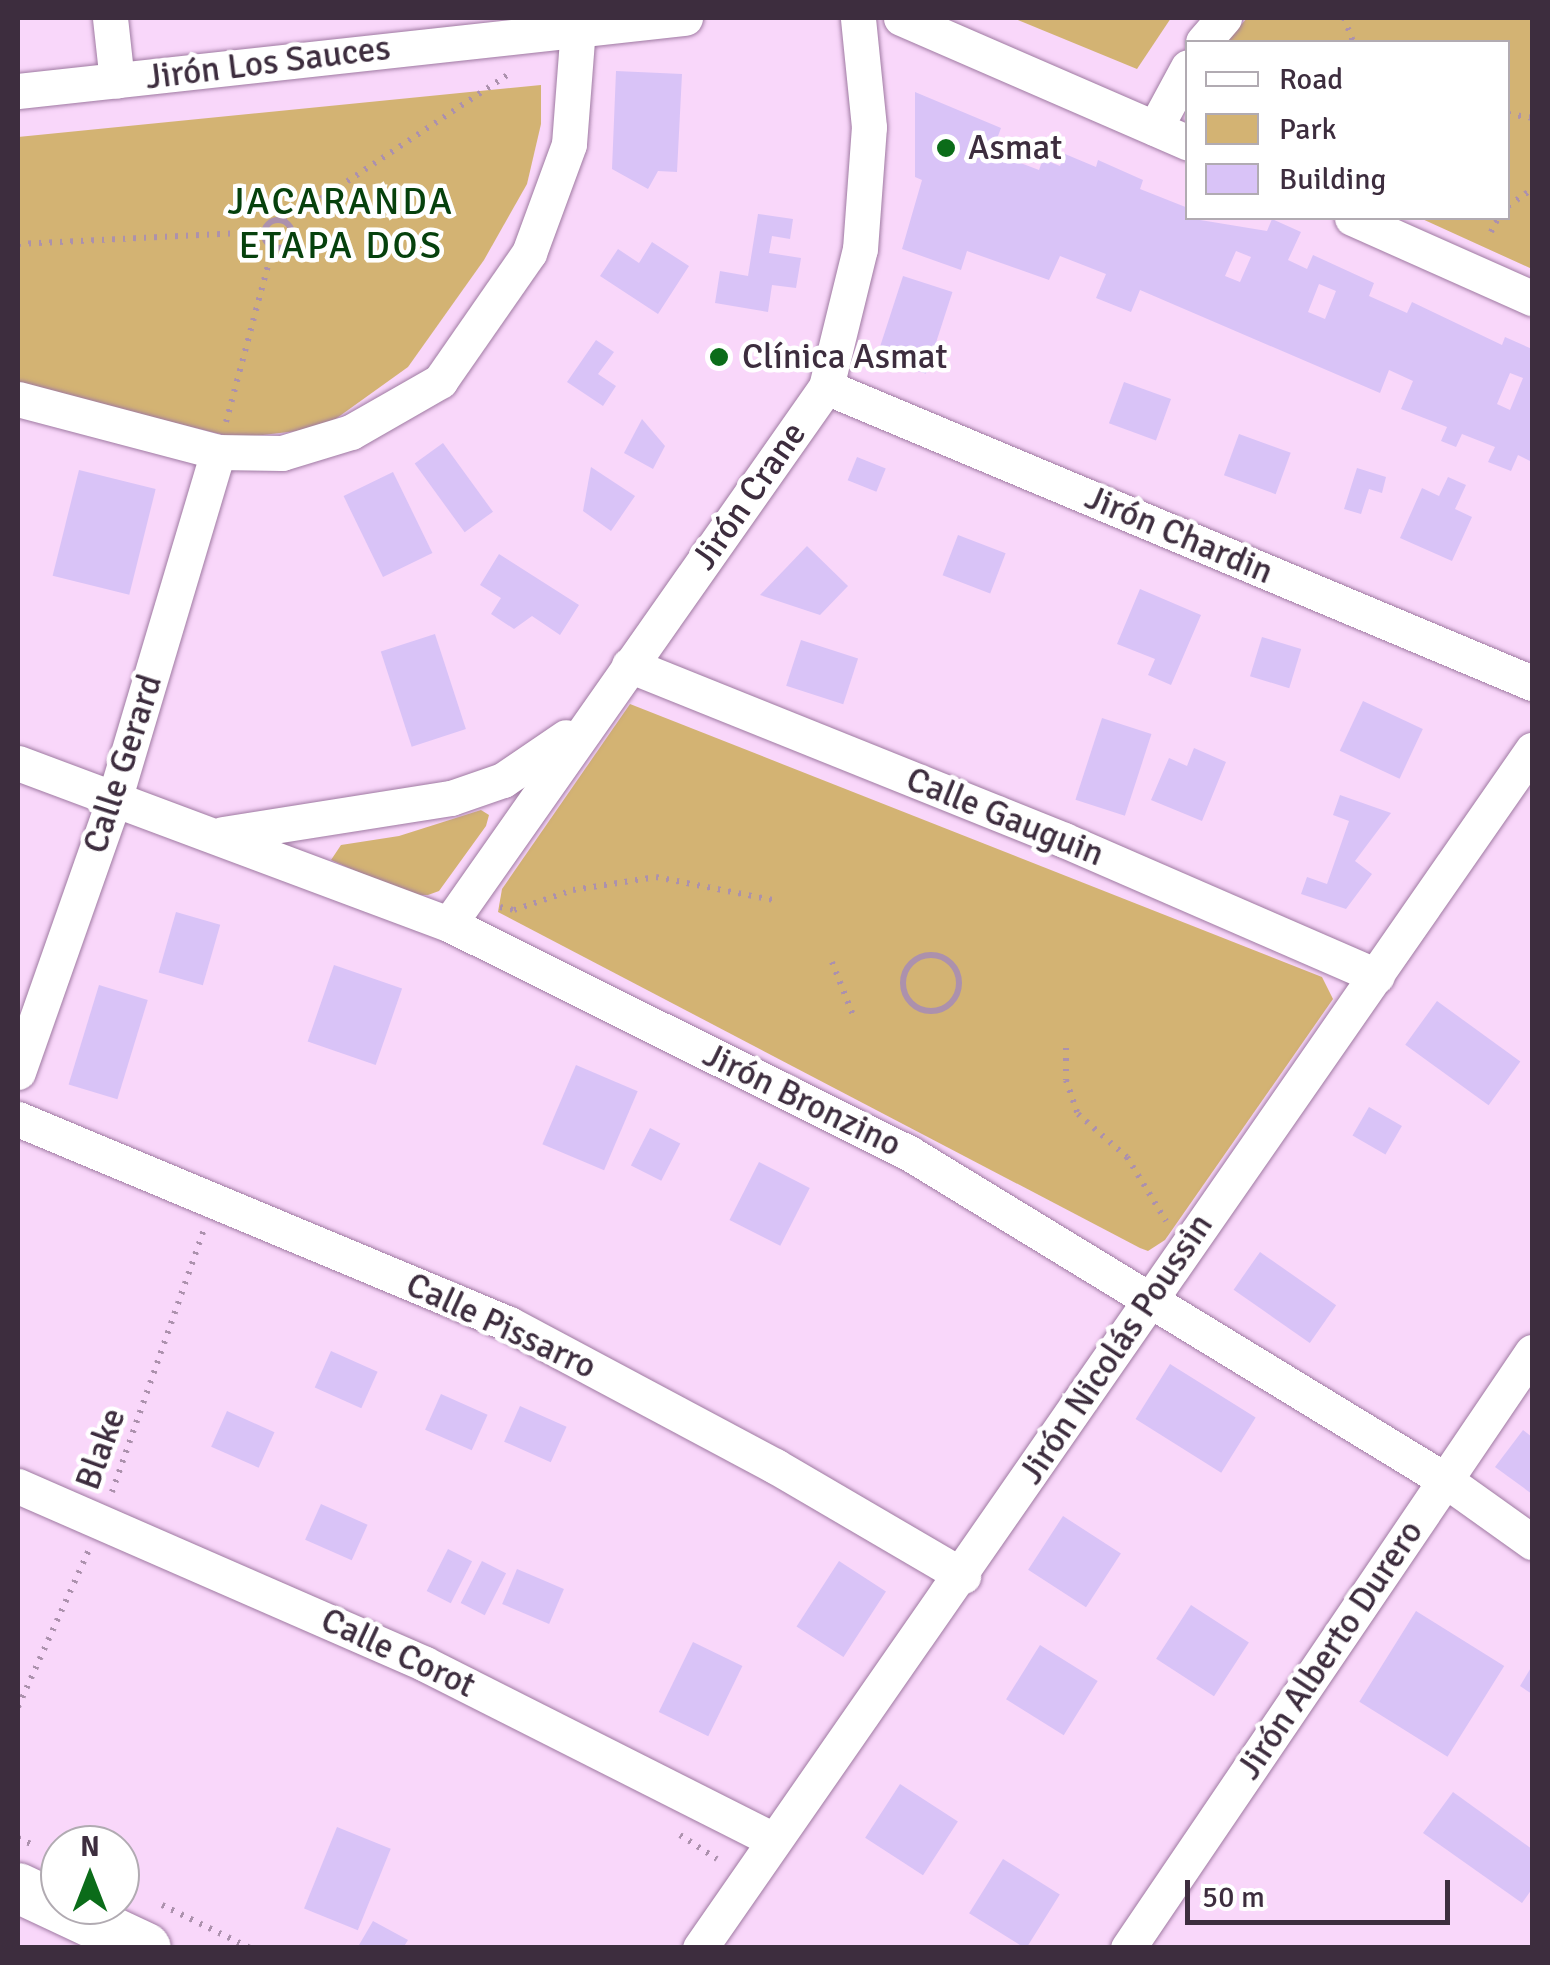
<!DOCTYPE html>
<html>
<head>
<meta charset="utf-8">
<style>
  body { margin:0 }
  #map { position:relative; width:1550px; height:1965px; overflow:hidden; background:#f9d7fa; font-family:Signika,sans-serif }
  div>[style] { position:absolute }
  [style*='--x'] { left:calc(var(--x)*1px); top:calc(var(--y)*1px); width:calc(var(--w)*1px); rotate:calc(var(--a)*1deg) }
  .green>* { inset:0; background:#d3b373 }
  .building>* { inset:0; background:#d9c3f7; transform-origin:0 0 }
  .path>* { height:6px; margin-top:-3px; transform-origin:0; background:repeating-linear-gradient(90deg,#ac91ad 0 2.5px,transparent 0 10.5px) }
  .path>.ring { margin:-3px; padding:0; box-sizing:content-box; background:none; border:6px solid #ac91ad; border-radius:50% }
  .roads { filter:drop-shadow(0 0 2px #9f7aa2) drop-shadow(0 0 2px #9f7aa2) }
  .street>* { height:35px; margin:-17.5px; padding:0 17.5px; transform-origin:17.5px; border-radius:17.5px; background:#fff }
  .secondary>* { height:50px; margin:-25px; padding:0 25px; transform-origin:25px; border-radius:25px; background:#fff }
  .dots>* { width:28px; height:28px; translate:-50% -50%; box-sizing:border-box; border:5px solid #fff; border-radius:50% }
  span { translate:-50% -50%; white-space:nowrap; text-align:center; line-height:1.15; -webkit-text-stroke:9px #fff; paint-order:stroke }
  .street-label { font-size:35px; color:#3d2d3e }
  .poi-label { font-size:35px; color:#3d2d3e }
  .left { translate:0 -50%; text-align:left }
  .neighbourhood-label { font-size:38px; color:#06410d; letter-spacing:2.5px }
  .frame { position:absolute; inset:0; border:20px solid #3d2d3e; pointer-events:none }
  .legend { position:absolute; left:1185px; top:40px; width:325px; height:180px; box-sizing:border-box; background:#fff; border:2px solid #b1abb2; margin:0; padding:12px 18px; list-style:none; font-size:30px; color:#3d2d3e }
  .legend li { display:flex; align-items:center; gap:20px; height:50px }
  .legend b { width:50px; border:2px solid #b1abb2 }
  .north { position:absolute; left:40px; top:1825px; width:100px; height:100px; box-sizing:border-box; background:#fff; border:2px solid #b1abb2; border-radius:50%; rotate:0deg; font-size:28px; font-weight:700; line-height:40px; text-align:center; color:#3d2d3e }
  .north::after { content:''; display:block; margin:auto; width:35px; height:45px; background:#0b6c19; clip-path:polygon(50% 0,100% 100%,50% 72%,0 100%) }
  .scale { position:absolute; left:1185px; top:1880px; width:265px; height:45px; box-sizing:border-box; border:5px solid #3d2d3e; border-top:0; padding-left:12px; font-size:30px; line-height:35px; white-space:nowrap; color:#3d2d3e; -webkit-text-stroke:8px #fff; paint-order:stroke }
</style>
</head>
<body>
<div id="map">
  <div class="green">
    <div style="clip-path:polygon(1013px 18px,1171px 18px,1137px 69px)"></div>
    <div style="clip-path:polygon(1247px 18px,1532px 18px,1532px 269px,1420px 218px,1508px 218px,1508px 42px,1226px 42px)"></div>
    <div style="clip-path:polygon(541px 85px,541px 124px,527px 184px,484px 260px,408px 367px,323px 428px,236px 438px,18px 384px,18px 137px)"></div>
    <div style="clip-path:polygon(630px 704px,1322px 977px,1333px 999px,1165px 1240px,1148px 1251px,1140px 1248px,498px 912px,502px 889px)"></div>
    <div style="clip-path:polygon(481px 810px,489px 815px,486px 826px,439px 891px,428px 895px,410px 895px,331px 860px,341px 845px,399px 836px)"></div>
  </div>
  <div class="building">
    <div style="clip-path:polygon(616px 71px,682px 74px,677px 172px,658px 171px,648px 189px,612px 169px)"></div>
    <div style="clip-path:polygon(evenodd,915px 92px,1001px 128px,992px 152px,1039px 170px,1043px 159px,1060px 166px,1065px 154px,1096px 167px,1098px 160px,1143px 180px,1140px 189px,1188px 208px,1188px 218px,1267px 231px,1272px 219px,1301px 232px,1288px 260px,1307px 269px,1313px 255px,1374px 283px,1369px 296px,1407px 313px,1412px 302px,1502px 345px,1505px 337px,1532px 349px,1532px 462px,1518px 455px,1511px 471px,1488px 462px,1495px 447px,1462px 434px,1456px 447px,1441px 441px,1447px 427px,1401px 409px,1413px 381px,1389px 370px,1380px 393px,1140px 290px,1131px 312px,1096px 298px,1106px 274px,1060px 256px,1049px 280px,967px 251px,961px 270px,902px 249px,922px 180px,915px 177px,915px 92px,1236px 251px,1251px 257px,1240px 282px,1225px 276px,1236px 251px,915px 92px,1319px 284px,1336px 291px,1325px 319px,1308px 312px,1319px 284px,915px 92px,1510px 373px,1523px 378px,1510px 410px,1497px 404px,1510px 373px)"></div>
    <div style="clip-path:polygon(758px 214px,793px 219px,790px 239px,772px 236px,769px 253px,801px 258px,796px 288px,772px 285px,768px 312px,715px 303px,720px 271px,748px 276px)"></div>
    <div style="clip-path:polygon(652px 242px,689px 266px,658px 314px,600px 276px,618px 249px,639px 263px)"></div>
    <div style="left:903px;top:276px;width:52px;height:86px;rotate:18deg"></div>
    <div style="clip-path:polygon(596px 340px,614px 352px,598px 374px,616px 386px,603px 406px,567px 382px)"></div>
    <div style="left:1124px;top:382px;width:50px;height:44px;rotate:20deg"></div>
    <div style="clip-path:polygon(642px 419px,665px 446px,653px 469px,624px 453px)"></div>
    <div style="left:1239px;top:434px;width:55px;height:44px;rotate:20deg"></div>
    <div style="left:443px;top:443px;width:85px;height:35px;rotate:54deg"></div>
    <div style="left:857px;top:457px;width:31px;height:25px;rotate:22deg"></div>
    <div style="clip-path:polygon(591px 467px,635px 496px,611px 531px,583px 511px)"></div>
    <div style="clip-path:polygon(1357px 468px,1386px 477px,1382px 493px,1369px 489px,1361px 514px,1344px 509px)"></div>
    <div style="left:79px;top:470px;width:79px;height:109px;rotate:14deg"></div>
    <div style="left:393px;top:472px;width:90px;height:55px;rotate:64deg"></div>
    <div style="clip-path:polygon(1448px 477px,1466px 485px,1455px 509px,1472px 517px,1452px 561px,1400px 538px,1422px 488px,1439px 496px)"></div>
    <div style="left:958px;top:535px;width:51px;height:43px;rotate:21deg"></div>
    <div style="clip-path:polygon(807px 546px,848px 586px,820px 615px,760px 595px)"></div>
    <div style="clip-path:polygon(499px 554px,579px 605px,560px 635px,532px 616px,514px 629px,491px 614px,501px 598px,480px 585px)"></div>
    <div style="clip-path:polygon(1140px 589px,1201px 615px,1171px 685px,1148px 675px,1155px 659px,1117px 644px)"></div>
    <div style="left:435px;top:634px;width:100px;height:57px;rotate:72deg"></div>
    <div style="left:1262px;top:637px;width:41px;height:41px;rotate:17deg"></div>
    <div style="left:801px;top:640px;width:60px;height:48px;rotate:18deg"></div>
    <div style="left:1363px;top:701px;width:66px;height:55px;rotate:25deg"></div>
    <div style="left:1102px;top:718px;width:52px;height:86px;rotate:18deg"></div>
    <div style="clip-path:polygon(1194px 748px,1226px 762px,1202px 821px,1151px 800px,1169px 758px,1187px 766px)"></div>
    <div style="clip-path:polygon(1340px 795px,1391px 813px,1355px 861px,1372px 874px,1346px 909px,1301px 894px,1307px 877px,1327px 884px,1349px 821px,1333px 815px)"></div>
    <div style="left:176px;top:912px;width:46px;height:63px;rotate:16deg"></div>
    <div style="left:334px;top:965px;width:72px;height:81px;rotate:19deg"></div>
    <div style="left:99px;top:985px;width:51px;height:104px;rotate:17deg"></div>
    <div style="left:1437px;top:1001px;width:103px;height:54px;rotate:36deg"></div>
    <div style="left:576px;top:1065px;width:67px;height:86px;rotate:23deg"></div>
    <div style="left:1369px;top:1107px;width:38px;height:33px;rotate:30deg"></div>
    <div style="left:650px;top:1128px;width:34px;height:42px;rotate:27deg"></div>
    <div style="left:759px;top:1162px;width:57px;height:65px;rotate:27deg"></div>
    <div style="left:1260px;top:1252px;width:93px;height:46px;rotate:35deg"></div>
    <div style="left:331px;top:1351px;width:51px;height:40px;rotate:24deg"></div>
    <div style="left:1170px;top:1364px;width:101px;height:65px;rotate:32deg"></div>
    <div style="left:441px;top:1394px;width:51px;height:39px;rotate:24deg"></div>
    <div style="left:520px;top:1406px;width:51px;height:39px;rotate:24deg"></div>
    <div style="left:227px;top:1411px;width:52px;height:39px;rotate:24deg"></div>
    <div style="clip-path:polygon(1523px 1430px,1532px 1437px,1532px 1494px,1495px 1467px)"></div>
    <div style="left:321px;top:1504px;width:51px;height:39px;rotate:24deg"></div>
    <div style="left:1063px;top:1516px;width:69px;height:64px;rotate:33deg"></div>
    <div style="left:448px;top:1549px;width:27px;height:47px;rotate:27deg"></div>
    <div style="left:482px;top:1561px;width:27px;height:47px;rotate:27deg"></div>
    <div style="left:839px;top:1561px;width:56px;height:78px;rotate:33deg"></div>
    <div style="left:517px;top:1569px;width:51px;height:38px;rotate:23deg"></div>
    <div style="left:1191px;top:1605px;width:69px;height:64px;rotate:33deg"></div>
    <div style="left:1416px;top:1611px;width:104px;height:107px;rotate:32deg"></div>
    <div style="left:693px;top:1642px;width:55px;height:78px;rotate:26deg"></div>
    <div style="left:1040px;top:1645px;width:68px;height:64px;rotate:32deg"></div>
    <div style="clip-path:polygon(1532px 1666px,1532px 1694px,1520px 1686px)"></div>
    <div style="left:900px;top:1784px;width:69px;height:64px;rotate:33deg"></div>
    <div style="clip-path:polygon(1453px 1792px,1532px 1849px,1532px 1889px,1522px 1903px,1423px 1833px)"></div>
    <div style="left:337px;top:1827px;width:58px;height:88px;rotate:22deg"></div>
    <div style="left:1003px;top:1859px;width:67px;height:64px;rotate:32deg"></div>
    <div style="clip-path:polygon(373px 1921px,408px 1940px,403px 1948px,359px 1945px)"></div>
  </div>
  <div class="path">
    <div style="--x:1344;--y:18;--w:26;--a:69"></div>
    <div style="--x:1508;--y:114;--w:24;--a:9"></div>
    <div style="--x:1508;--y:206;--w:29;--a:-35"></div>
    <div class="ring" style="left:264px;top:220px;width:22px;height:22px"></div>
    <div style="--x:286;--y:222;--w:269;--a:-33.6"></div>
    <div style="--x:1491;--y:232;--w:16;--a:-63"></div>
    <div style="--x:18;--y:244;--w:246;--a:-2.8"></div>
    <div style="--x:226;--y:422;--w:181;--a:-75"></div>
    <div style="--x:500;--y:907;--w:14;--a:12"></div>
    <div style="--x:514;--y:910;--w:62;--a:-18.7"></div>
    <div style="--x:573;--y:890;--w:84;--a:-8.9"></div>
    <div style="--x:656;--y:877;--w:119;--a:11.1"></div>
    <div class="ring" style="left:903px;top:955px;width:50px;height:50px"></div>
    <div style="--x:832;--y:962;--w:57;--a:68.4"></div>
    <div style="--x:1066;--y:1048;--w:32;--a:90"></div>
    <div style="--x:1066;--y:1080;--w:36;--a:71"></div>
    <div style="--x:1078;--y:1114;--w:65;--a:41.3"></div>
    <div style="--x:1127;--y:1157;--w:75;--a:58.6"></div>
    <div style="--x:112;--y:1492;--w:278;--a:-70.7"></div>
    <div style="--x:18;--y:1707;--w:172;--a:-65.7"></div>
    <div style="--x:680;--y:1835;--w:44;--a:33"></div>
    <div style="--x:18;--y:1838;--w:19;--a:25"></div>
    <div style="--x:162;--y:1905;--w:98;--a:26"></div>
  </div>
  <div class="roads">
    <div class="street">
      <div style="--x:110;--y:18;--w:63;--a:83.7"></div>
      <div style="--x:901;--y:18;--w:313;--a:23.5"></div>
      <div style="--x:1203;--y:42;--w:32;--a:-49"></div>
      <div style="--x:18;--y:91;--w:671;--a:-6.25"></div>
      <div style="--x:1155;--y:128;--w:69;--a:-61.6"></div>
      <div style="--x:1352;--y:218;--w:197;--a:24"></div>
      <div style="--x:826;--y:387;--w:766;--a:22.75"></div>
      <div style="--x:18;--y:399;--w:207;--a:14.8"></div>
      <div style="--x:218;--y:452;--w:64;--a:0.9"></div>
      <div style="--x:282;--y:453;--w:72;--a:-16.9"></div>
      <div style="--x:351;--y:432;--w:103;--a:-29.8"></div>
      <div style="--x:440;--y:381;--w:156;--a:-55.2"></div>
      <div style="--x:529;--y:253;--w:116;--a:-69.8"></div>
      <div style="--x:569;--y:144;--w:116;--a:-85.6"></div>
      <div style="--x:629;--y:665;--w:469;--a:21.9"></div>
      <div style="--x:1064;--y:840;--w:341;--a:23.5"></div>
      <div style="--x:18;--y:763;--w:460;--a:20.5"></div>
      <div style="--x:449;--y:924;--w:514;--a:26.47"></div>
      <div style="--x:909;--y:1153;--w:628;--a:31.39"></div>
      <div style="--x:1445;--y:1480;--w:107;--a:35.5"></div>
      <div style="--x:223;--y:834;--w:231;--a:-9"></div>
      <div style="--x:451;--y:798;--w:55;--a:-19.1"></div>
      <div style="--x:503;--y:780;--w:76;--a:-34.3"></div>
      <div style="--x:449;--y:924;--w:656;--a:-54.93"></div>
      <div style="--x:826;--y:387;--w:142;--a:-76.2"></div>
      <div style="--x:860;--y:249;--w:122;--a:-85.8"></div>
      <div style="--x:869;--y:127;--w:110;--a:-95.8"></div>
      <div style="--x:18;--y:1072;--w:292;--a:-70.6"></div>
      <div style="--x:115;--y:797;--w:360;--a:-73.4"></div>
      <div style="--x:18;--y:1119;--w:532;--a:22.66"></div>
      <div style="--x:509;--y:1324;--w:302;--a:28.1"></div>
      <div style="--x:775;--y:1466;--w:218;--a:30.3"></div>
      <div style="--x:18;--y:1486;--w:444;--a:23.6"></div>
      <div style="--x:425;--y:1664;--w:386;--a:26.8"></div>
      <div style="--x:700;--y:1948;--w:1459;--a:-55.22"></div>
      <div style="--x:1128;--y:1948;--w:720;--a:-55.87"></div>
    </div>
    <div class="secondary">
      <div style="--x:18;--y:1888;--w:141;--a:25.1"></div>
    </div>
  </div>
  <div class="dots">
    <div style="left:946px;top:148px;background:#0b6c19"></div>
    <div style="left:719px;top:357px;background:#0b6c19"></div>
  </div>
  <div class="street-label">
    <span style="left:268px;top:63px;rotate:-7deg">Jirón Los Sauces</span>
    <span style="left:749px;top:496px;rotate:-55deg">Jirón Crane</span>
    <span style="left:1179px;top:535px;rotate:23deg">Jirón Chardin</span>
    <span style="left:123px;top:764px;rotate:-72deg">Calle Gerard</span>
    <span style="left:1005px;top:817px;rotate:22deg">Calle Gauguin</span>
    <span style="left:802px;top:1100px;rotate:26deg">Jirón Bronzino</span>
    <span style="left:501px;top:1326px;rotate:25deg">Calle Pissarro</span>
    <span style="left:1116px;top:1349px;rotate:-56deg">Jirón Nicolás Poussin</span>
    <span style="left:101px;top:1449px;rotate:-70deg">Blake</span>
    <span style="left:1330px;top:1650px;rotate:-56deg">Jirón Alberto Durero</span>
    <span style="left:398px;top:1653px;rotate:25deg">Calle Corot</span>
  </div>
  <div class="poi-label">
    <span class="left" style="left:968px;top:148px">Asmat</span>
    <span class="left" style="left:742px;top:357px">Clínica Asmat</span>
  </div>
  <div class="neighbourhood-label">
    <span style="left:341px;top:224px">JACARANDA<br>ETAPA DOS</span>
  </div>
  <div class="frame"></div>
  <ul class="legend">
  <li><b style="height:12px;background:#fff"></b>Road</li>
  <li><b style="height:28px;background:#d3b373"></b>Park</li>
  <li><b style="height:28px;background:#d9c3f7"></b>Building</li>
  </ul>
  <div class="north">N</div>
  <div class="scale">50 m</div>
</div>
</body>
</html>
